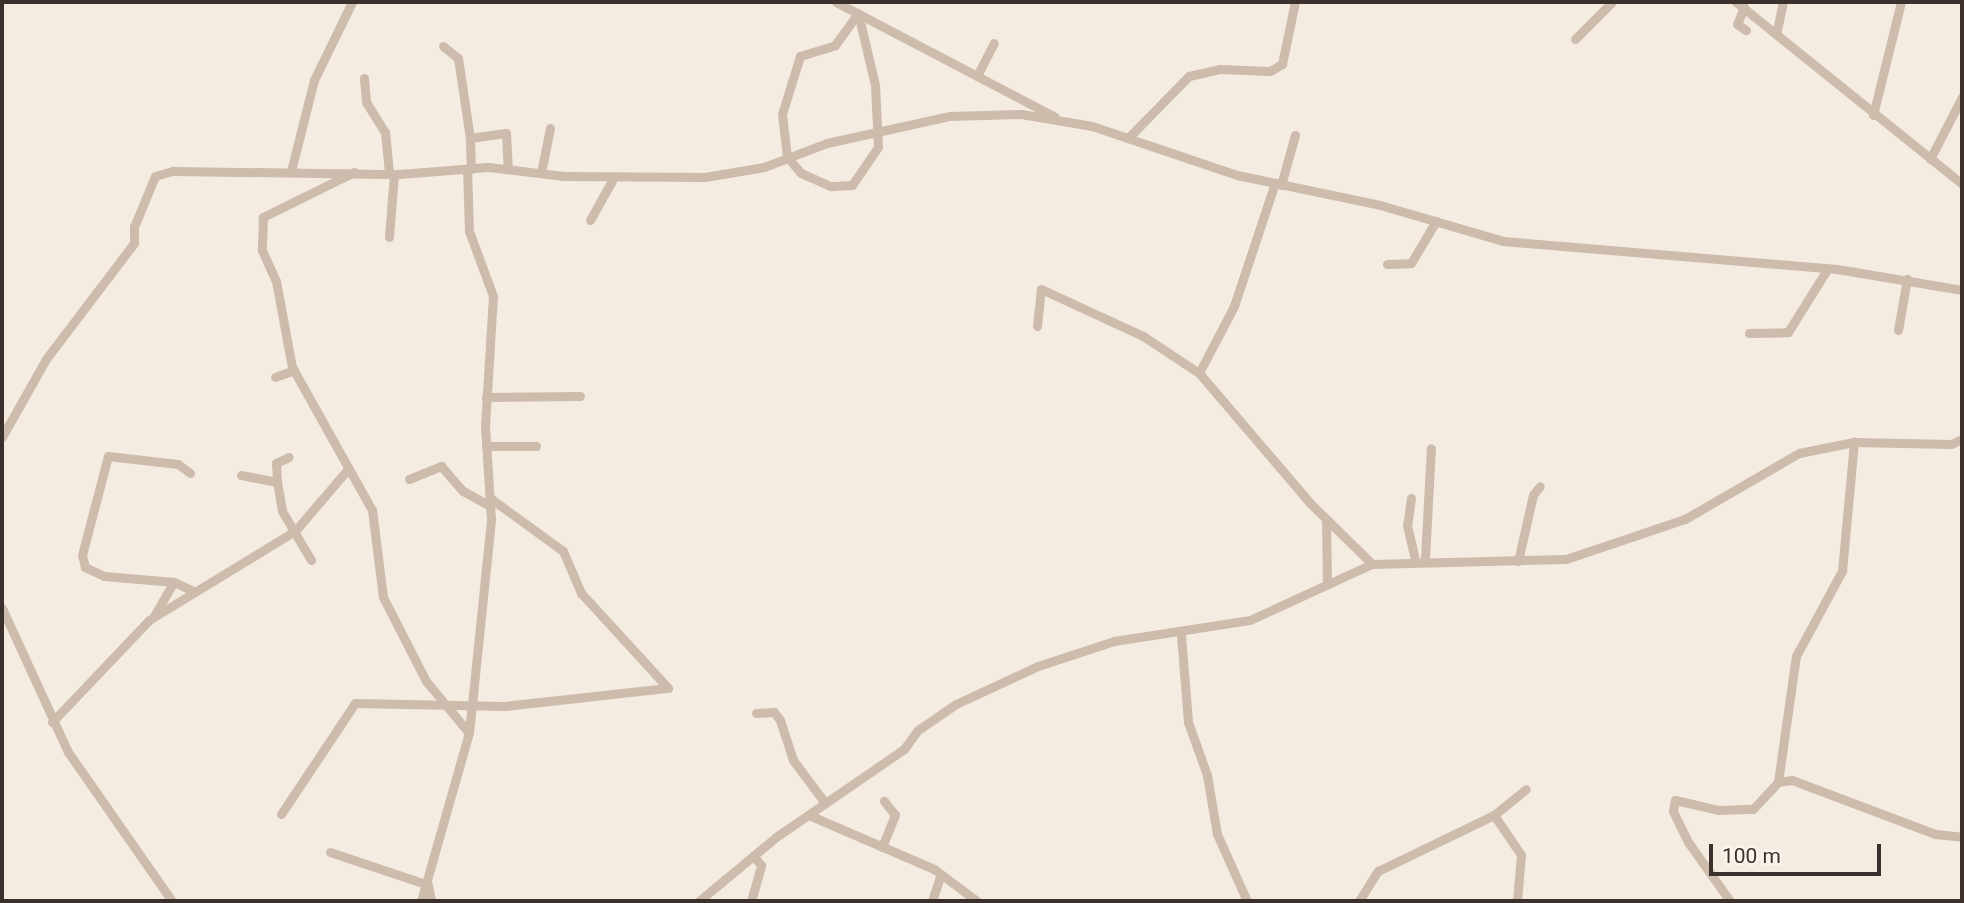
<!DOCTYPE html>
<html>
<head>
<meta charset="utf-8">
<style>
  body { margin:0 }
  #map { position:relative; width:1964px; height:903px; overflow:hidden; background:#f4ebe1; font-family:Roboto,sans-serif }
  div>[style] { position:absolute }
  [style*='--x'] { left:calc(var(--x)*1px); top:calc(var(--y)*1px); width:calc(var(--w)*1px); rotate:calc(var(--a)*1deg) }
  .street>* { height:9px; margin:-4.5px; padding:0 4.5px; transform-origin:4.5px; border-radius:4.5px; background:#cdbbac }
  span { translate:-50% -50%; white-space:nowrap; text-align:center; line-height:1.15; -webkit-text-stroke:5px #fbf5ee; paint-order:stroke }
  .frame { position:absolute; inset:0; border:4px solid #3b302b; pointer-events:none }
  .scale { position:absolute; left:1709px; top:844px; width:172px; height:32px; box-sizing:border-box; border:4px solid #3b302b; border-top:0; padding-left:9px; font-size:21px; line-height:24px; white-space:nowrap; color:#3b302b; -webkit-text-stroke:5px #fbf5ee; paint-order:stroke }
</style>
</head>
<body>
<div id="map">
  <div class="street">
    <div style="--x:836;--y:2;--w:247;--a:27.7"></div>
    <div style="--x:1736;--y:2;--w:290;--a:38.8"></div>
    <div style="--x:1744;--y:7;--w:18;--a:112"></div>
    <div style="--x:1737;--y:24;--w:11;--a:34"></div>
    <div style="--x:858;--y:13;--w:74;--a:76.7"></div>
    <div style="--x:875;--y:85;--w:62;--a:87.2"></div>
    <div style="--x:878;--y:147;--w:46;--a:124.4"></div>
    <div style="--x:852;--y:185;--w:22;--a:177"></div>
    <div style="--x:830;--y:186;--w:32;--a:-156"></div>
    <div style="--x:801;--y:173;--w:21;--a:-131"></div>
    <div style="--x:787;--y:157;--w:43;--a:-96.6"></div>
    <div style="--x:782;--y:114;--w:61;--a:-72.8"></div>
    <div style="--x:800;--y:56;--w:37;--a:-17"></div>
    <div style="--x:835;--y:45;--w:39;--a:-54"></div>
    <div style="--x:1777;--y:30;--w:29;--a:-78"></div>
    <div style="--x:1575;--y:39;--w:52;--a:-45"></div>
    <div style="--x:443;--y:46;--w:19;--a:39"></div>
    <div style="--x:458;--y:58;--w:81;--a:81.5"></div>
    <div style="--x:977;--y:76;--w:37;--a:-63"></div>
    <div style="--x:364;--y:78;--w:24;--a:85"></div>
    <div style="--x:366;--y:102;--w:36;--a:58"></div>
    <div style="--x:385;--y:132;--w:41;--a:84.4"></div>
    <div style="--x:1873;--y:115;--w:116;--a:-76.1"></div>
    <div style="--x:1128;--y:138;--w:87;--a:-45.5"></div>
    <div style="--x:1189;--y:76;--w:31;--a:-13"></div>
    <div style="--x:1219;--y:69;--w:51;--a:2.2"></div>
    <div style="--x:1270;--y:71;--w:14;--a:-30"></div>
    <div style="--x:1282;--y:64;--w:63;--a:-78.2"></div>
    <div style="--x:1930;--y:159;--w:70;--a:-62.7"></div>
    <div style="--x:471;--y:169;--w:31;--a:-92"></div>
    <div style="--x:470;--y:138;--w:36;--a:-8"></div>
    <div style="--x:506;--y:133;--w:36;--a:87"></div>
    <div style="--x:291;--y:171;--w:94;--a:-75.8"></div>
    <div style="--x:314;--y:80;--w:87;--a:-64"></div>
    <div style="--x:354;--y:172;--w:102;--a:153.7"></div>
    <div style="--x:263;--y:217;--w:33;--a:92"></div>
    <div style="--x:262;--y:250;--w:34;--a:66"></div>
    <div style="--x:276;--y:281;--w:87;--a:79.5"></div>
    <div style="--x:292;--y:367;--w:164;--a:60.8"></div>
    <div style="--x:372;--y:510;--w:88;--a:82.8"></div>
    <div style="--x:383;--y:597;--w:94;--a:62.9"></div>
    <div style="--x:426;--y:681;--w:67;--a:50.4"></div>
    <div style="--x:541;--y:173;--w:46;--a:-78.7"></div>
    <div style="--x:1281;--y:185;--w:52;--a:-74.4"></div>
    <div style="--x:590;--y:220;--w:49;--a:-60.8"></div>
    <div style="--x:389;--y:237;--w:63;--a:-85.5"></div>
    <div style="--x:1387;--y:264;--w:24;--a:-2"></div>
    <div style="--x:1411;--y:263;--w:49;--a:-59.2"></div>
    <div style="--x:1037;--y:326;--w:37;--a:-84"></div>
    <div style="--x:1041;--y:289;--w:112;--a:24.7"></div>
    <div style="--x:1143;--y:336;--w:67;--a:33.5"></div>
    <div style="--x:1199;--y:373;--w:171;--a:49.5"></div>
    <div style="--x:1310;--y:503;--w:87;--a:44.5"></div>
    <div style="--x:1898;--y:330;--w:52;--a:-80"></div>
    <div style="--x:1749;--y:333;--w:39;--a:-1"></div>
    <div style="--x:1788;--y:332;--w:75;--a:-58"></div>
    <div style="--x:1199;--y:373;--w:76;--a:-62.4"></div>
    <div style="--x:1234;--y:306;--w:130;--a:-71.6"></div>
    <div style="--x:275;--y:377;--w:20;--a:-20"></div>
    <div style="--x:486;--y:397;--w:94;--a:-0.6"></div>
    <div style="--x:2;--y:437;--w:90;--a:-60.6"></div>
    <div style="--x:46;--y:359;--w:146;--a:-52.8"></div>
    <div style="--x:134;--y:243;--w:16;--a:-90"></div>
    <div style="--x:134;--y:227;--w:55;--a:-67.6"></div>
    <div style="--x:155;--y:176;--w:19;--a:-16"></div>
    <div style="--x:173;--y:171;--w:226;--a:0.8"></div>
    <div style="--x:399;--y:174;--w:89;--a:-4.5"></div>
    <div style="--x:488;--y:167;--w:76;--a:6.8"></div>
    <div style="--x:563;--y:176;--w:142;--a:0.4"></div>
    <div style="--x:705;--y:177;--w:60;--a:-9.6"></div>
    <div style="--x:764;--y:167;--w:67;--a:-20.9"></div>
    <div style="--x:827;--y:143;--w:126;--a:-12.4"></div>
    <div style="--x:950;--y:116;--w:71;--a:-1.6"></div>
    <div style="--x:1021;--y:114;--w:72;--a:9.6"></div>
    <div style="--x:1092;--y:126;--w:153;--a:18.7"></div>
    <div style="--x:1237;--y:175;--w:146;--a:11.8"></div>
    <div style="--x:1380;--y:205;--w:128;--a:16.3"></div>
    <div style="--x:1503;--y:241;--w:335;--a:4.8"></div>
    <div style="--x:1837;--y:269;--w:127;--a:9.5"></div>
    <div style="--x:486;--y:446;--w:50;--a:0"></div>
    <div style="--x:241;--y:475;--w:37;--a:11"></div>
    <div style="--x:277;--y:482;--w:29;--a:80"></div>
    <div style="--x:282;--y:511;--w:57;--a:59.4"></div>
    <div style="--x:409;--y:479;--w:35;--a:-22"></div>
    <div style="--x:441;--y:466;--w:33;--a:49"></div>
    <div style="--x:463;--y:491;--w:31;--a:29"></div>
    <div style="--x:277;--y:482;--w:19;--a:-93"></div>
    <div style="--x:276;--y:463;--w:14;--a:-25"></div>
    <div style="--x:490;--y:498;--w:90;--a:36"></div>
    <div style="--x:563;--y:551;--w:46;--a:66.8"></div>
    <div style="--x:581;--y:593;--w:129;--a:47.5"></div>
    <div style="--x:1411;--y:498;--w:27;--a:98"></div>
    <div style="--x:1407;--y:525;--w:35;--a:77"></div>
    <div style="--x:1326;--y:520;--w:63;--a:89.1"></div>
    <div style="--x:1425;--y:558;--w:110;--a:-86.9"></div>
    <div style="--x:1518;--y:561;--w:68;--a:-77.2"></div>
    <div style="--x:1533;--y:495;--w:11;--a:-52"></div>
    <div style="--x:174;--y:582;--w:70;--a:-175.1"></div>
    <div style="--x:104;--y:576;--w:21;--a:-155"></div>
    <div style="--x:85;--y:567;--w:12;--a:-104"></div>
    <div style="--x:82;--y:555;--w:102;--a:-75.3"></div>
    <div style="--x:108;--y:456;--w:70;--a:6.5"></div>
    <div style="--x:178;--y:464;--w:15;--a:37"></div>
    <div style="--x:2;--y:608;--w:158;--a:65.4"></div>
    <div style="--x:68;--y:752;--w:182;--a:55.1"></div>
    <div style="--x:154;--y:616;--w:39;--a:-60"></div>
    <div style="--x:174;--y:582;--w:21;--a:25"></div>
    <div style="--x:1181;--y:635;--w:87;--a:85.4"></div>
    <div style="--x:1188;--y:722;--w:56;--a:70.3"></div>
    <div style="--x:1207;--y:775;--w:60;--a:80.4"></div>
    <div style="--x:1217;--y:834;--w:73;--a:65.9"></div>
    <div style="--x:756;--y:713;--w:18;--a:-3"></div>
    <div style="--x:774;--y:712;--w:10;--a:53"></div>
    <div style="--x:780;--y:720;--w:42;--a:72"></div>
    <div style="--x:793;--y:760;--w:54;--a:53.3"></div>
    <div style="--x:52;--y:722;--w:141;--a:-46.4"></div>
    <div style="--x:149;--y:620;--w:171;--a:-31.4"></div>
    <div style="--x:295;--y:531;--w:82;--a:-49.5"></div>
    <div style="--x:1778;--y:782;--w:127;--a:-81.9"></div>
    <div style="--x:1796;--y:656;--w:97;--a:-61.6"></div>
    <div style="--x:1842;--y:571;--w:130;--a:-84.7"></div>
    <div style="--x:281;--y:814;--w:133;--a:-56.3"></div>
    <div style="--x:355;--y:703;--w:149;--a:1.2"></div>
    <div style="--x:504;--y:706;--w:165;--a:-6.3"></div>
    <div style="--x:1494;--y:815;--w:48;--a:56"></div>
    <div style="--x:1521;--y:855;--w:46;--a:95"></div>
    <div style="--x:811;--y:816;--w:134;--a:23.3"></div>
    <div style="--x:934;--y:869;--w:54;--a:36.7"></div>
    <div style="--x:882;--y:847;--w:35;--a:-68"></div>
    <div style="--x:895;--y:815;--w:18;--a:-128"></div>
    <div style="--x:330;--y:852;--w:103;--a:18.6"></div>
    <div style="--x:428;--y:885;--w:16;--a:79"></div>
    <div style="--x:421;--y:901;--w:175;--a:-74.1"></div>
    <div style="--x:469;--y:733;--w:215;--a:-84.1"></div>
    <div style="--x:491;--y:519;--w:93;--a:-93.7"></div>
    <div style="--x:485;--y:426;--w:130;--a:-86.5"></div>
    <div style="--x:493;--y:296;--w:69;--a:-110.3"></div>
    <div style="--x:469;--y:231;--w:62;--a:-91.8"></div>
    <div style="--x:699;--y:901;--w:100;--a:-39.7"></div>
    <div style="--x:776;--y:837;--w:155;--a:-34.5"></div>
    <div style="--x:904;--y:749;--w:24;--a:-54"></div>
    <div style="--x:918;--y:730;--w:46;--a:-34.4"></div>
    <div style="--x:956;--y:704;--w:90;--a:-24.9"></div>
    <div style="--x:1038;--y:666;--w:80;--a:-18.2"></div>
    <div style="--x:1114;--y:641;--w:138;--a:-8.8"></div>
    <div style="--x:1250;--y:620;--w:134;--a:-24.7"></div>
    <div style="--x:1372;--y:564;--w:194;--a:-1.5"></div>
    <div style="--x:1566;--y:559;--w:126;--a:-18.6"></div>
    <div style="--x:1685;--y:519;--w:132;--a:-30.1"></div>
    <div style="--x:1799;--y:453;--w:56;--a:-11.3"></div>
    <div style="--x:1854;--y:442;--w:97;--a:1.2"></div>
    <div style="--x:1951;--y:444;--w:12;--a:-24"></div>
    <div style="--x:751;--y:901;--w:37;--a:-74"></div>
    <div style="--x:761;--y:865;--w:12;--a:-132"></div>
    <div style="--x:932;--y:901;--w:28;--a:-72"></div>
    <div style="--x:1359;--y:901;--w:36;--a:-58"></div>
    <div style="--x:1378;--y:871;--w:129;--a:-25.8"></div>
    <div style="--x:1494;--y:815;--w:41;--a:-39.1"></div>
    <div style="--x:1730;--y:901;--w:72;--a:-125.4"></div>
    <div style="--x:1688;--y:842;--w:34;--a:-116"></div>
    <div style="--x:1673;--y:811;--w:11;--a:-80"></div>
    <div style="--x:1675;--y:800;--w:44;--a:13.1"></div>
    <div style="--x:1718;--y:810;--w:35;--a:-2"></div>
    <div style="--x:1753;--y:809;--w:37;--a:-47"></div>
    <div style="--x:1778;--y:782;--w:14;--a:-8"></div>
    <div style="--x:1792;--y:780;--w:153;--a:20.7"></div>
    <div style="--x:1935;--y:834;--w:27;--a:6"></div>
  </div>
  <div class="frame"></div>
  <div class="scale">100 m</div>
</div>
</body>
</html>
